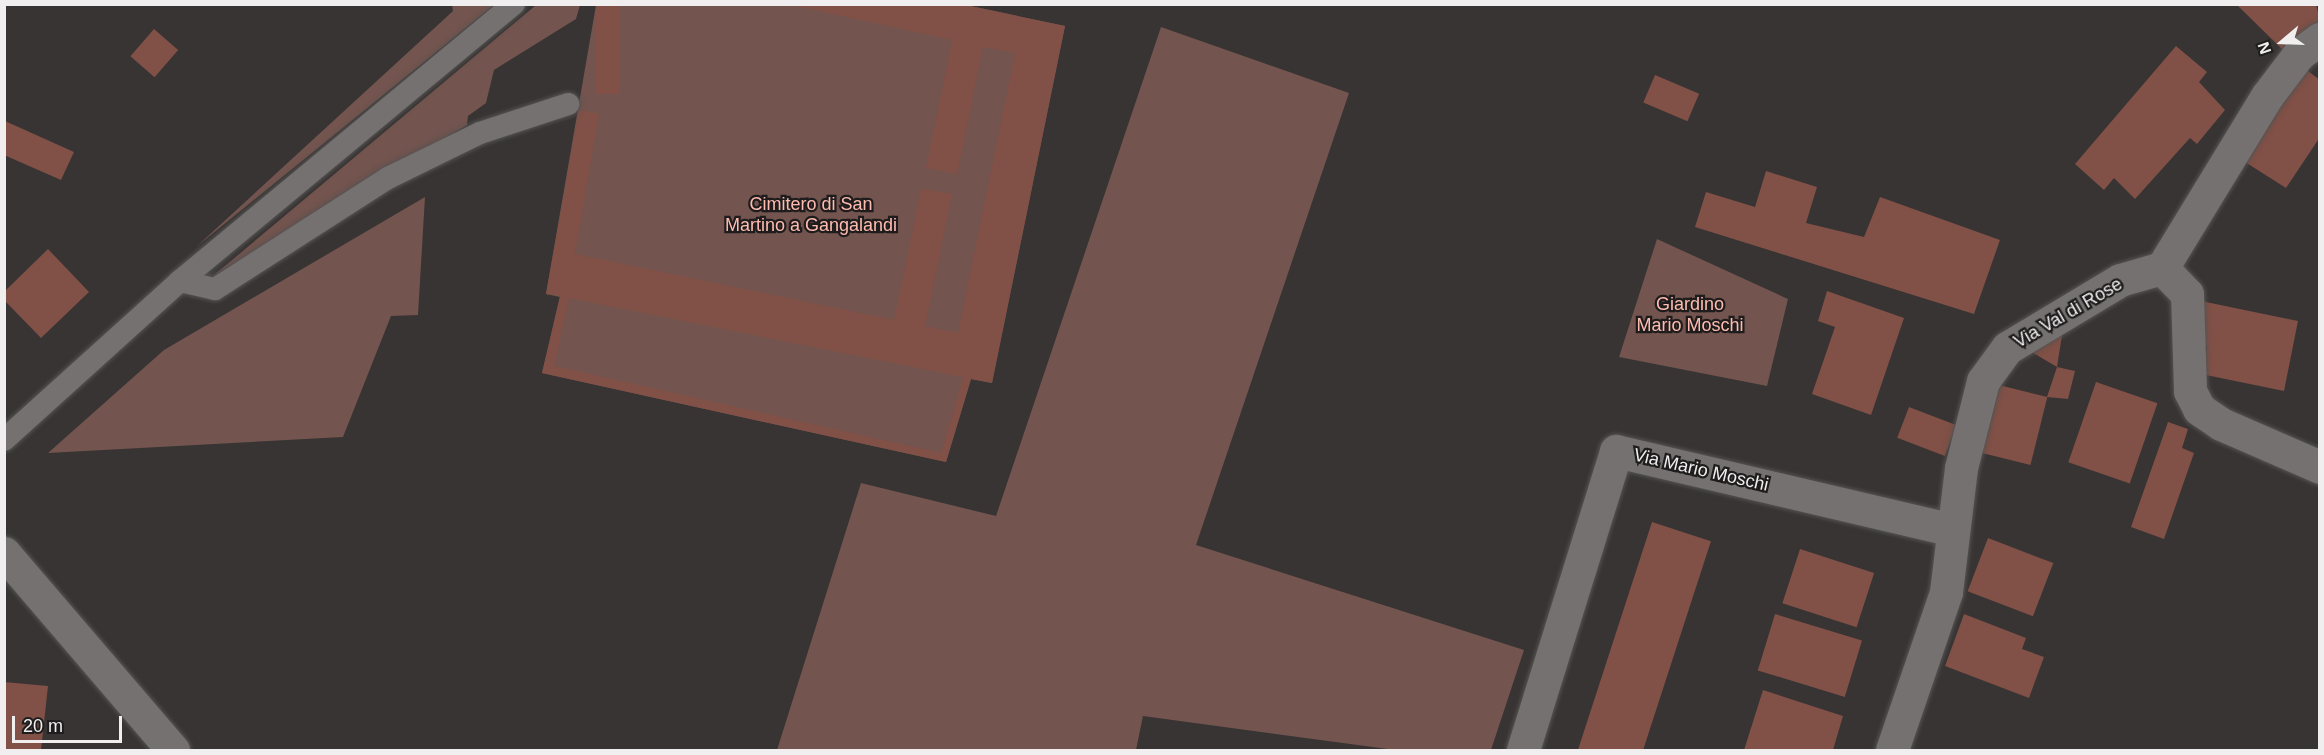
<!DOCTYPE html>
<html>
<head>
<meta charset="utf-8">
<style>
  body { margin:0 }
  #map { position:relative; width:2324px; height:755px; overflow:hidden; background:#373433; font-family:Arial,sans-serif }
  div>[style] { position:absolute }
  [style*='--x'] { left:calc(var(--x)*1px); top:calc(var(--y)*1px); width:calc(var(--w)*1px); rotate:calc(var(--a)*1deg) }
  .green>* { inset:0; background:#73544e }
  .building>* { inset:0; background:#815046; transform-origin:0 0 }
  .roads { filter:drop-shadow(0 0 2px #555352) drop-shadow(0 0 2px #555352) }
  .lane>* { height:22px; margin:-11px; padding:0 11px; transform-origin:11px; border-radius:11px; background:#757170 }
  .street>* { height:33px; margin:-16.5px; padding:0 16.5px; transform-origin:16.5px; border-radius:16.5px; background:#757170 }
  span { translate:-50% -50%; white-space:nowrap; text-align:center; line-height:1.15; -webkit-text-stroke:4.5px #1e1c1c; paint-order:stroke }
  .park-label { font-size:18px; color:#febbaf }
  .street-label { font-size:18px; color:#f0eeee }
  .frame { position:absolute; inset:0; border:6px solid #f0eeee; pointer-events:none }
  .north { position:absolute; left:2252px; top:12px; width:60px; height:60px; -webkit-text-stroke:4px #1e1c1c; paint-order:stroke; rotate:251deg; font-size:16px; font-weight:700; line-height:24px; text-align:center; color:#f0eeee }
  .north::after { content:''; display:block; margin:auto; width:21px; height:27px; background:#f0eeee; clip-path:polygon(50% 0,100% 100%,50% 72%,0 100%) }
  .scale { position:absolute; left:12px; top:716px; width:110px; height:27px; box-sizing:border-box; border:3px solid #f0eeee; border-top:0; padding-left:8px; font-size:18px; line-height:21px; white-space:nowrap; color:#f0eeee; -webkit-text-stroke:4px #1e1c1c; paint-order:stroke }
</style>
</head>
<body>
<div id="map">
  <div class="green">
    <div style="clip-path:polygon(961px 4px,1065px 26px,992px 383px,971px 379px,946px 462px,542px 373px,560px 297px,546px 294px,596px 5px)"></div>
    <div style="clip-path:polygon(452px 5px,494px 5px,196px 247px,453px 11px)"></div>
    <div style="clip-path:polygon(536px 5px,580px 5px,576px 19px,494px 70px,486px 103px,468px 116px,467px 125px,213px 276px)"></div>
    <div style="clip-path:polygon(1161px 27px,1349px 93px,1196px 545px,1524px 650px,1491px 750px,1395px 750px,1143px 716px,1136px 750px,777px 750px,861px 483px,996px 516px)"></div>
    <div style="clip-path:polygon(425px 197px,418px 315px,391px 316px,343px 437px,48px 453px,164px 350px)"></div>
    <div style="clip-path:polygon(1657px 239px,1788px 299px,1767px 386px,1619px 357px)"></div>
  </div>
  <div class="building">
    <div style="left:596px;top:4px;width:23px;height:90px"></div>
    <div style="clip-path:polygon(evenodd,787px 4px,961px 4px,1065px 26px,992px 383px,971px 379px,946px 462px,542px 373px,560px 296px,546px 294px,579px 110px,599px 114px,575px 254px,894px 320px,921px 189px,952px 194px,925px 326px,958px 333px,1015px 53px,983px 47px,957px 174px,926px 168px,952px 40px,787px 4px,569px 298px,963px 377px,941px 453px,554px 366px,569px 298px)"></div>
    <div style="clip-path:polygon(2236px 4px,2316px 4px,2320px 21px,2287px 54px)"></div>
    <div style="left:154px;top:29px;width:32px;height:36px;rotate:41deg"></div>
    <div style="clip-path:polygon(2176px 46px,2207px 72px,2199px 82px,2225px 110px,2197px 144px,2190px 138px,2135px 199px,2114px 178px,2104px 190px,2075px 164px)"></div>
    <div style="clip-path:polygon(2296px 62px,2320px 80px,2320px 137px,2286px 188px,2234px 155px)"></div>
    <div style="left:1655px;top:75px;width:48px;height:30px;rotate:23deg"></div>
    <div style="clip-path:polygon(5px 121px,74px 152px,61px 180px,4px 155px)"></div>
    <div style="clip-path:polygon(1766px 171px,1817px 187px,1806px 223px,1864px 237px,1880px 197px,2000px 240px,1974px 314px,1695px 227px,1706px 192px,1755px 207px)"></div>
    <div style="clip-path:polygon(48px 249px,89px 292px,41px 338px,5px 301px,5px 291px)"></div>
    <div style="clip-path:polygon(1827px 291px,1904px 318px,1871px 415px,1812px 394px,1835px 327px,1818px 321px)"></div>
    <div style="clip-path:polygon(2201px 301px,2298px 321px,2284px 391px,2201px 374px,2207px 347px,2192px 344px)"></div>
    <div style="clip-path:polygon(2063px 329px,2057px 367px,2028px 350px)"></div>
    <div style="clip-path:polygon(2057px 367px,2075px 371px,2068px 399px,2047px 397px)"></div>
    <div style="left:2096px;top:382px;width:65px;height:85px;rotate:19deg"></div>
    <div style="left:1995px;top:384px;width:54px;height:70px;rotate:14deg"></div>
    <div style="left:1909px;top:407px;width:51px;height:33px;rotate:21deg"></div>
    <div style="clip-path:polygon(2168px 422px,2188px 429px,2182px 448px,2194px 453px,2164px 539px,2131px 527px)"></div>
    <div style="left:1652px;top:522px;width:62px;height:239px;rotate:18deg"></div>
    <div style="left:1988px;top:538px;width:70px;height:57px;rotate:21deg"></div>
    <div style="left:1800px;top:549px;width:78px;height:57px;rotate:18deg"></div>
    <div style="left:1775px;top:614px;width:91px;height:59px;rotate:17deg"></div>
    <div style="clip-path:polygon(1964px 614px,2026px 638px,2022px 649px,2044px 657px,2029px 698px,1945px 666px)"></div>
    <div style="clip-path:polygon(4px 682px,48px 686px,41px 750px,4px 750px)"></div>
    <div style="clip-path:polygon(1763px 690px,1843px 716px,1833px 750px,1744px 750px)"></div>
  </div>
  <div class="roads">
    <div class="lane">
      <div style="--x:180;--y:281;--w:434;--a:-39.7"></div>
      <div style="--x:4;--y:440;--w:237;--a:-42.1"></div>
      <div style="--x:180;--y:281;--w:36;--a:13"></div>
      <div style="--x:215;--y:289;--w:206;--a:-32.7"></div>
      <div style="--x:388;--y:178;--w:102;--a:-26.1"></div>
      <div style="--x:480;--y:133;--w:93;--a:-18.2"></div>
    </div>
    <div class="street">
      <div style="--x:2162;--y:268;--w:36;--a:46"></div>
      <div style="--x:2187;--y:294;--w:97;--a:88.2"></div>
      <div style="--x:2190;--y:391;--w:20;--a:63"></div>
      <div style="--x:2199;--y:409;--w:27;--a:34"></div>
      <div style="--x:2221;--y:424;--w:108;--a:23.5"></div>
      <div style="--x:4;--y:553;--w:260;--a:49.4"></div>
      <div style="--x:1523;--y:750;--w:313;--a:-72.7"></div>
      <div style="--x:1616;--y:451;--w:345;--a:13.2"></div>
      <div style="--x:1892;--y:750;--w:167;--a:-71.1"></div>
      <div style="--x:1946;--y:592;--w:125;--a:-83.1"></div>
      <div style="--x:1961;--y:468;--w:90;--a:-75.8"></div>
      <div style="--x:1983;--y:381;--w:41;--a:-54"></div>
      <div style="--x:2007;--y:348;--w:132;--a:-31"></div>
      <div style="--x:2120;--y:280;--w:44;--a:-15.9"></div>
      <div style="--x:2162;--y:268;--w:202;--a:-58.6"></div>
      <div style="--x:2267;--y:96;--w:53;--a:-52.7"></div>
      <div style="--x:2299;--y:54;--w:26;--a:-36"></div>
    </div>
  </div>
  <div class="park-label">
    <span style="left:811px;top:215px">Cimitero di San<br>Martino a Gangalandi</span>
    <span style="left:1690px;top:315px">Giardino<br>Mario Moschi</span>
  </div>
  <div class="street-label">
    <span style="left:2068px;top:313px;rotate:-30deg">Via Val di Rose</span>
    <span style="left:1701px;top:470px;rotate:13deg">Via Mario Moschi</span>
  </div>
  <div class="frame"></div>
  <div class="north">N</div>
  <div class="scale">20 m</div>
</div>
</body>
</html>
